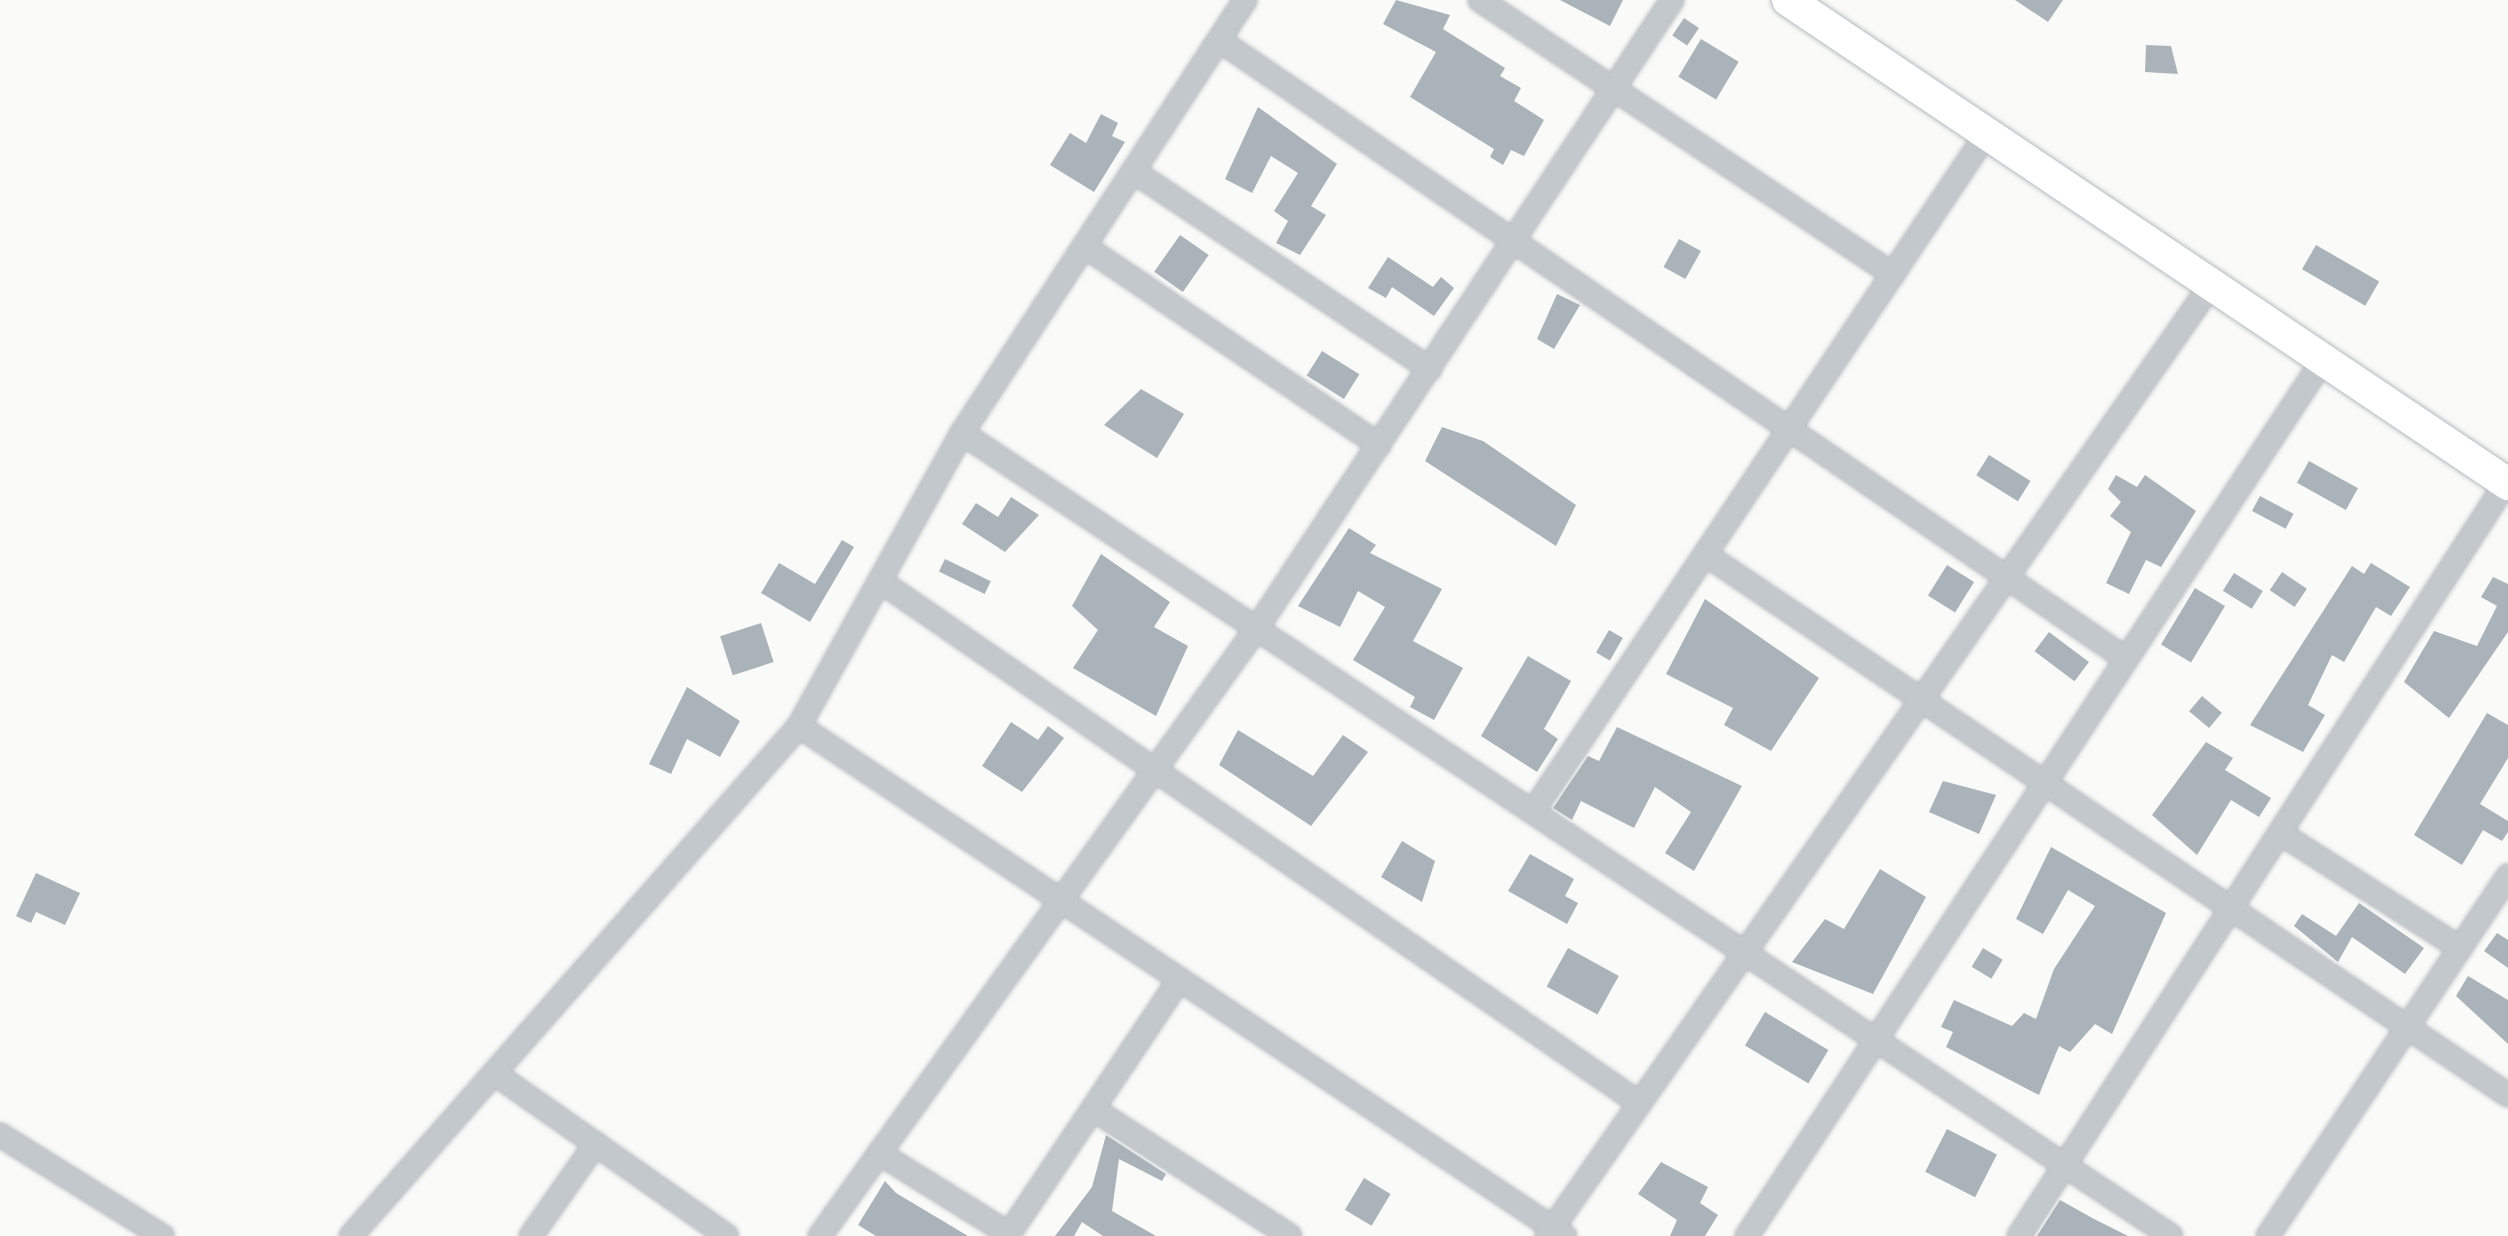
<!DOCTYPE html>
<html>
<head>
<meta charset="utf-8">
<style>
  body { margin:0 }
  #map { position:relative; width:2508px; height:1236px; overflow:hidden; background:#fafaf8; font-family:"Work Sans",sans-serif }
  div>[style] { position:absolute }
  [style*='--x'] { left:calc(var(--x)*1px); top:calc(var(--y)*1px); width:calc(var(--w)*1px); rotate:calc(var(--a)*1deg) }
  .building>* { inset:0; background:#aab3b9; transform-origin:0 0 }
  .roads { filter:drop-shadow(0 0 2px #b3babf) drop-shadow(0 0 2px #b3babf) }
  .street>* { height:22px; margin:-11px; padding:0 11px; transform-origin:11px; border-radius:11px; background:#c3c8cc }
  .secondary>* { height:32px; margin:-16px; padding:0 16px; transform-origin:16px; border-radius:16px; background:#fff }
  span { translate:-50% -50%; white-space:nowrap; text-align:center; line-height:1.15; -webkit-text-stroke:10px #fff; paint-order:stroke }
</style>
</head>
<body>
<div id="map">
  <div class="building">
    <div style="clip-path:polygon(1396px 0,1450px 15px,1443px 29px,1505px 68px,1500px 76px,1521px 88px,1514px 101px,1544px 120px,1524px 156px,1511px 150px,1503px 165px,1490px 157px,1494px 149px,1410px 97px,1436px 52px,1383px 24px)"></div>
    <div style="clip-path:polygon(1560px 0,1623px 0,1610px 26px)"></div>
    <div style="clip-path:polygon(2015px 0,2063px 0,2048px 22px)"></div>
    <div style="left:1684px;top:18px;width:18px;height:21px;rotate:34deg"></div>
    <div style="left:1701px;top:39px;width:44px;height:44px;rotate:31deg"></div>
    <div style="clip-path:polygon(2146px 45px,2171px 46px,2178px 74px,2145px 72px)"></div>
    <div style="clip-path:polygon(1258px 107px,1337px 164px,1311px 206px,1326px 215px,1300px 255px,1276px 243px,1288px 221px,1274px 211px,1298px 173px,1271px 156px,1252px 193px,1225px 179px)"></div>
    <div style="clip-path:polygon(1101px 114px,1118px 123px,1112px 136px,1125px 142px,1094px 192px,1050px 165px,1070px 133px,1086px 143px)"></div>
    <div style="left:1180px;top:235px;width:35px;height:45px;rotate:35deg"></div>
    <div style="left:1679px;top:239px;width:25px;height:32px;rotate:29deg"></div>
    <div style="left:2316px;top:245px;width:73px;height:28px;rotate:30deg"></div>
    <div style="clip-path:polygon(1388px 257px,1433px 287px,1441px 277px,1454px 288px,1434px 316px,1392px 287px,1386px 298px,1368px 288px)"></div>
    <div style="clip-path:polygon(1557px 294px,1580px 305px,1554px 349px,1537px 339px)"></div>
    <div style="left:1322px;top:351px;width:44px;height:29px;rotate:32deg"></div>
    <div style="clip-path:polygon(1141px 389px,1184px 414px,1157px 458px,1104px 425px)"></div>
    <div style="clip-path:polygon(1442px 427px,1483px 441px,1576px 505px,1556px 546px,1425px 461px)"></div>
    <div style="left:1989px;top:455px;width:49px;height:24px;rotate:32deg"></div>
    <div style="left:2309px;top:461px;width:56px;height:25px;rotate:29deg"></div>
    <div style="clip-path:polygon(2116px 475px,2137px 487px,2145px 475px,2196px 511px,2161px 567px,2146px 560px,2129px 594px,2106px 583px,2131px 532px,2110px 516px,2121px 502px,2108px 489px)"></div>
    <div style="left:2260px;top:496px;width:38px;height:17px;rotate:28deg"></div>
    <div style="clip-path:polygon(1011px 497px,1039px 515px,1005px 552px,962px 524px,976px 503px,998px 517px)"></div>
    <div style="clip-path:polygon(1349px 528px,1376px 545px,1370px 553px,1442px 589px,1413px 641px,1463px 668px,1434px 720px,1410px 707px,1415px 697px,1353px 660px,1385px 607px,1358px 591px,1340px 627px,1298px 606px)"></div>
    <div style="clip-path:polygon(842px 540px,854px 547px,810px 622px,761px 593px,779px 563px,815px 584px)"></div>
    <div style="clip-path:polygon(1101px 554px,1170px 602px,1154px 627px,1188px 646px,1156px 716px,1073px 668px,1098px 630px,1072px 606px)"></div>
    <div style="left:945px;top:559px;width:51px;height:14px;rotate:26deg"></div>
    <div style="clip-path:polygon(2371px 563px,2410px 587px,2391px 616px,2376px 607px,2344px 662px,2332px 655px,2308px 705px,2325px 715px,2303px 752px,2250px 725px,2352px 566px,2364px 574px)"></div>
    <div style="left:1947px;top:565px;width:32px;height:36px;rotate:32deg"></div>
    <div style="left:2282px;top:572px;width:30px;height:22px;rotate:34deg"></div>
    <div style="left:2234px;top:573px;width:34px;height:21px;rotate:32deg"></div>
    <div style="clip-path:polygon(2493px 577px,2508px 584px,2508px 632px,2449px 718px,2404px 682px,2434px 631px,2477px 646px,2497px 606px,2481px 597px)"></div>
    <div style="left:2195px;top:588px;width:35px;height:66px;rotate:31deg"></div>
    <div style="clip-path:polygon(1705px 599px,1819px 678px,1771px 751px,1724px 725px,1733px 708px,1666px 674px)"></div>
    <div style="left:761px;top:623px;width:41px;height:43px;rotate:72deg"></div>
    <div style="left:1609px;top:630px;width:16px;height:26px;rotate:30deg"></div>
    <div style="left:2049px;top:632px;width:50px;height:24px;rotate:37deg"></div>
    <div style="clip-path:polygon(1528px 656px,1571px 681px,1544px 729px,1558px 739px,1537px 772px,1481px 736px)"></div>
    <div style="clip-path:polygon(687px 687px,740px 721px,720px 757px,687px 739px,671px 774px,649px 764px)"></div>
    <div style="left:2202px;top:696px;width:26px;height:20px;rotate:40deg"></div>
    <div style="clip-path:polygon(2487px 713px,2508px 725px,2508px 758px,2480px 804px,2508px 821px,2508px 832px,2502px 841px,2483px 830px,2462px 865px,2414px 835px)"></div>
    <div style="clip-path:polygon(1011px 722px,1038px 740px,1048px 726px,1064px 738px,1022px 792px,982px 766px)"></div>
    <div style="clip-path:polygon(1617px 727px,1742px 786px,1694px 871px,1665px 853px,1691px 812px,1655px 787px,1634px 828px,1581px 801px,1572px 820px,1553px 808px,1588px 756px,1599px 761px)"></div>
    <div style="clip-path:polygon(1238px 730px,1313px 776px,1343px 735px,1368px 752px,1311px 826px,1219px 765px)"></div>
    <div style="clip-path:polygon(2206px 742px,2233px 758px,2225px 770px,2271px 798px,2259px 817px,2231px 800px,2197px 855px,2152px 815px)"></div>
    <div style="clip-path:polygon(1943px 781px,1996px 795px,1979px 834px,1929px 812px)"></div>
    <div style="clip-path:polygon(1402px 841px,1435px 861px,1422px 902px,1381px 877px)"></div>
    <div style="clip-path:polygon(2051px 847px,2166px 913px,2112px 1034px,2095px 1024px,2070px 1052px,2059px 1046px,2039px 1095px,1946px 1047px,1953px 1032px,1941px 1027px,1954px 1000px,2012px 1026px,2024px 1013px,2036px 1019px,2054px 969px,2095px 906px,2068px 890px,2043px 934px,2016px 919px)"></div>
    <div style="clip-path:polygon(1530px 854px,1574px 879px,1565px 896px,1578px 903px,1567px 924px,1508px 891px)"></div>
    <div style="clip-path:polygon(1880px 869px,1926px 897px,1873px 994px,1792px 962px,1825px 919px,1844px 929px)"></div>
    <div style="clip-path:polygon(36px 873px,80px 893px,65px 925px,36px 912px,31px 923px,16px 916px)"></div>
    <div style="clip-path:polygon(2359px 903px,2424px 948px,2405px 974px,2352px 937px,2338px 962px,2294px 926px,2302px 914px,2336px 936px)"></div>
    <div style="clip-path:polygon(2497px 933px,2508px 940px,2508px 968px,2484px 951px)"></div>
    <div style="left:1568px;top:948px;width:58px;height:44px;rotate:29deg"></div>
    <div style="left:1983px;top:948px;width:23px;height:22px;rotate:31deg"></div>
    <div style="clip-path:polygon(2468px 976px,2508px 1000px,2508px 1044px,2456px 996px)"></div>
    <div style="left:1765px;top:1012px;width:74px;height:39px;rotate:31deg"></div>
    <div style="left:1947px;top:1129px;width:56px;height:48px;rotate:27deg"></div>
    <div style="clip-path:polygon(1106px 1135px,1166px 1174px,1162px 1181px,1119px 1159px,1112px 1211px,1156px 1236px,1103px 1236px,1082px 1222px,1074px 1236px,1055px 1236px,1092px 1187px)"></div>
    <div style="clip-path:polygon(1661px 1162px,1708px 1187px,1700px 1203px,1718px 1215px,1705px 1236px,1670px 1236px,1677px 1220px,1638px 1194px)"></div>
    <div style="left:1364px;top:1178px;width:31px;height:37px;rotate:31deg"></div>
    <div style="clip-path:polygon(885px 1181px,896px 1193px,968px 1236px,876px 1236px,858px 1225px)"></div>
    <div style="clip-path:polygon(2060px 1200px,2094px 1219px,2128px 1236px,2037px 1236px)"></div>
  </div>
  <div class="roads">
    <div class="street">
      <div style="--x:1480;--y:0;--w:496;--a:33.6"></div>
      <div style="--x:1219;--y:40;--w:1098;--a:34.31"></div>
      <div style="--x:1133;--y:171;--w:357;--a:33.7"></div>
      <div style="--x:1084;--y:246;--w:356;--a:34"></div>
      <div style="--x:962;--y:433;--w:1451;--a:33.59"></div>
      <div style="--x:1705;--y:554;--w:968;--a:33.97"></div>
      <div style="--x:880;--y:581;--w:921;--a:34.52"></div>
      <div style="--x:799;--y:726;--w:920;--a:33.66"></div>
      <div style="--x:1534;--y:810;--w:811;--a:-56.21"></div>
      <div style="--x:2280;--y:833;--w:214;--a:32.6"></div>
      <div style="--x:494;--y:1073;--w:284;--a:35"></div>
      <div style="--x:1093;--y:1109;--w:234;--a:32.8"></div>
      <div style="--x:0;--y:1135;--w:191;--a:31.9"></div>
      <div style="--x:879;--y:1153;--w:153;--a:31.9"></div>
      <div style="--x:1009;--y:1234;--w:306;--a:-56.2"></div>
      <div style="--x:351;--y:1236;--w:679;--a:-48.7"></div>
      <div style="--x:799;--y:726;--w:335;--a:-60.9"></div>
      <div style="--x:962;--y:433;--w:517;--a:-56.83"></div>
      <div style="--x:531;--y:1236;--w:113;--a:-55"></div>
      <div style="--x:820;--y:1236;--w:752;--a:-54.3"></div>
      <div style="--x:1259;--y:625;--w:749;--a:-56.54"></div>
      <div style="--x:1547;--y:1236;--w:1160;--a:-55.08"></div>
      <div style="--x:1747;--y:1236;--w:1048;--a:-56.67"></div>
      <div style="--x:2019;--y:1236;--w:897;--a:-57.11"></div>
      <div style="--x:2268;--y:1236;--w:433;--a:-56.3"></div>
    </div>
    <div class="secondary">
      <div style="--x:1788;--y:0;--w:868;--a:33.91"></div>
    </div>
  </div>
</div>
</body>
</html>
